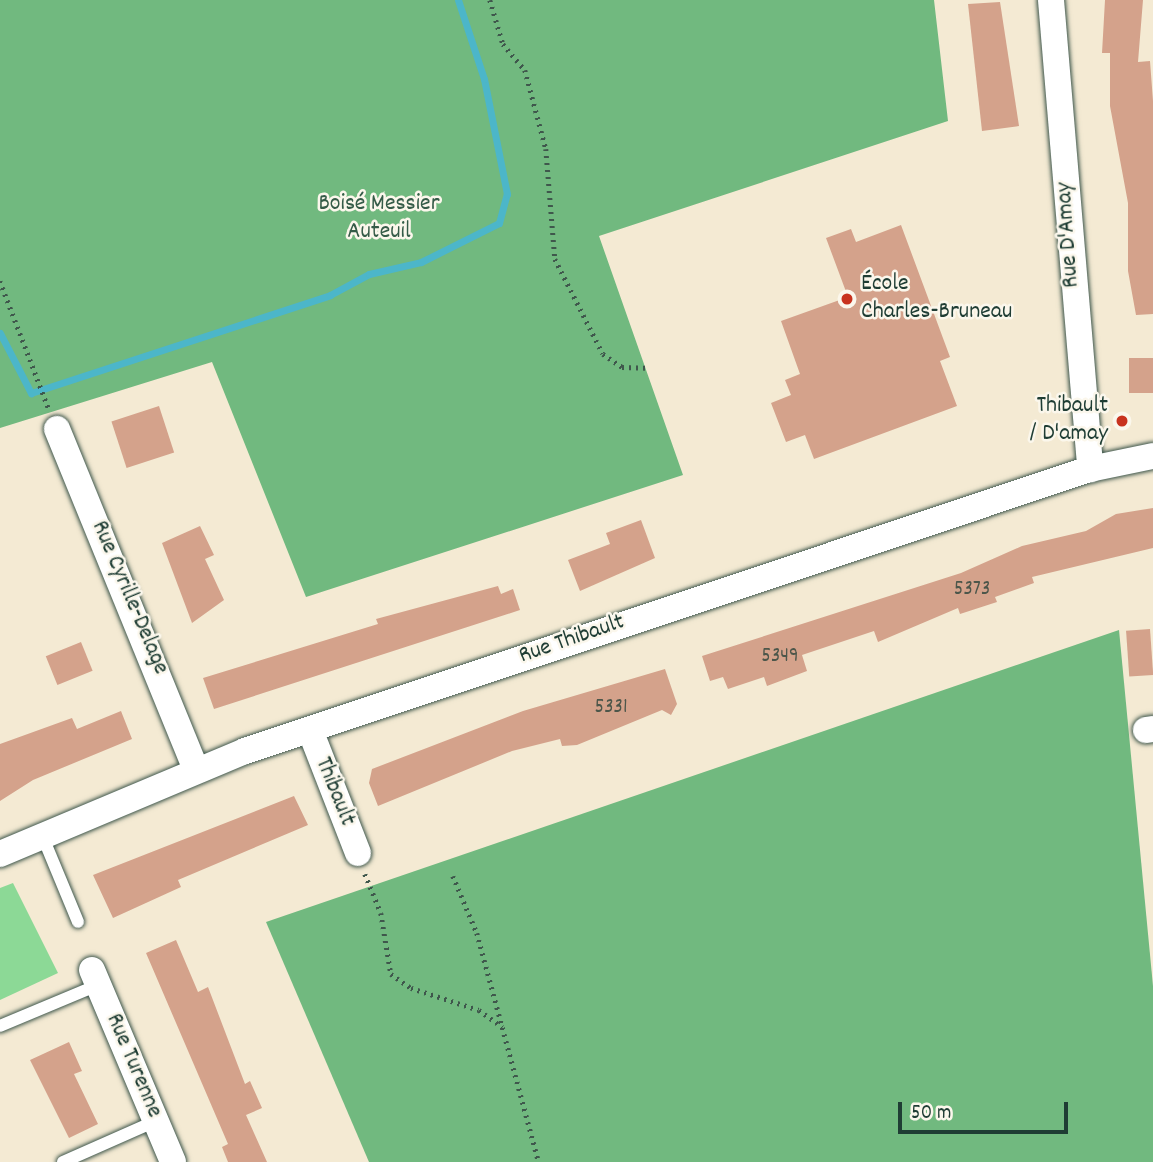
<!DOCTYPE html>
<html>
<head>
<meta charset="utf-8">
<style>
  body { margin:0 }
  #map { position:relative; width:1153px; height:1162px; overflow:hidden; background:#f4ead3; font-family:Dekko,sans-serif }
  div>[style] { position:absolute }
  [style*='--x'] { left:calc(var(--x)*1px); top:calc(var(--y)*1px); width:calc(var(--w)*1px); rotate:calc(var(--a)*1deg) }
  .green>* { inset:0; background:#8cd996 }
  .forest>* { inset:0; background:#71b97f }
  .stream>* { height:7px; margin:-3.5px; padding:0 3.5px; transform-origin:3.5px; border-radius:3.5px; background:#4cb6c9 }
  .building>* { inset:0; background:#d4a28b; transform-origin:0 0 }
  .path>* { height:4.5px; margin-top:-2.25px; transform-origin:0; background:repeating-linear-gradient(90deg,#3f574c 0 2px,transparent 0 7px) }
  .roads { filter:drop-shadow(0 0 2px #3f574c) drop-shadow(0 0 2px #3f574c) }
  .service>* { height:12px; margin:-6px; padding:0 6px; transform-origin:6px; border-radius:6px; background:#fff }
  .minor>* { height:26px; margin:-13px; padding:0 13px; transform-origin:13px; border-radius:13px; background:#fff }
  .dots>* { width:19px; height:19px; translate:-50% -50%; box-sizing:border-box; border:4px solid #fbf7ec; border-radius:50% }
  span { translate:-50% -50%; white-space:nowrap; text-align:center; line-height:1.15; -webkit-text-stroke:5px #fbf7ec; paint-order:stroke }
  .number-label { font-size:21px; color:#4c564a }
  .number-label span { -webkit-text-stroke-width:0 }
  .park-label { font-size:24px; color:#355c48 }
  .street-label { font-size:24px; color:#1f3d34 }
  .poi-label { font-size:24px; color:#1f3d34 }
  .left { translate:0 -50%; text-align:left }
  .right { translate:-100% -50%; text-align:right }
  .scale { position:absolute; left:898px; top:1102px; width:170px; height:32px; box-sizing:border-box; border:4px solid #1f3d34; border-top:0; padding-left:9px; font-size:21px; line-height:24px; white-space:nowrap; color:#1f3d34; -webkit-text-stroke:5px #fbf7ec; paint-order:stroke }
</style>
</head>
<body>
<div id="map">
  <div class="green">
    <div style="clip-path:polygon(13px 883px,58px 973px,0 1000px,0 888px)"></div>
  </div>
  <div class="forest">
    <div style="clip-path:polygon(0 0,934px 0,948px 121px,599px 236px,683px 475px,306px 597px,212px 362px,0 428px)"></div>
    <div style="clip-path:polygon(1119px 630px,1153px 986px,1153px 1162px,369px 1162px,266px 922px)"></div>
  </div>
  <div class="stream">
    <div style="--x:0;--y:333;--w:68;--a:62.7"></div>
    <div style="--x:31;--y:393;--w:315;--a:-18.1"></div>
    <div style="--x:330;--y:295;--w:44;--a:-28.3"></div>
    <div style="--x:369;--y:274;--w:53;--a:-13"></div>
    <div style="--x:421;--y:262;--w:87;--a:-26.6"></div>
    <div style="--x:499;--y:223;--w:30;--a:-75"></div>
    <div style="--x:507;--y:194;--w:117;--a:-101.3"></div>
    <div style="--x:484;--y:79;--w:83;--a:-108.2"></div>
  </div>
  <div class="building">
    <div style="clip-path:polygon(1105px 0,1143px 0,1138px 62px,1150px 61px,1153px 101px,1153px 314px,1136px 315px,1128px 271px,1128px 203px,1110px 106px,1110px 53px,1102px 53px)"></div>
    <div style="clip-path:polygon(1000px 2px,1019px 126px,982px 131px,968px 4px)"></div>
    <div style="clip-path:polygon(901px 225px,950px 357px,940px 361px,957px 406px,814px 459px,805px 435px,786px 442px,771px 403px,791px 395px,785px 380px,800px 374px,781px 321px,848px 297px,826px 238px,851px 229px,856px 242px)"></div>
    <div style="left:1129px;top:358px;width:24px;height:35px"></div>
    <div style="left:159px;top:406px;width:49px;height:50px;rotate:72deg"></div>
    <div style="clip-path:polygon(1153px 508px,1153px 548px,1032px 577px,1034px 583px,995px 597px,997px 602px,960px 614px,958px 608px,878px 642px,874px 631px,802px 655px,807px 671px,767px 686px,764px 677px,728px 689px,723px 677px,710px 681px,702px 656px,961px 573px,1022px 546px,1086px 531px,1116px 514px)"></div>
    <div style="clip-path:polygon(641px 520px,655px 558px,580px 591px,568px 560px,610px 544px,606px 533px)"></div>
    <div style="clip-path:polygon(200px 526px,214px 555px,205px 559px,224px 600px,192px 623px,162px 543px)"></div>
    <div style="clip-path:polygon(498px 586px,501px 594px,513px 589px,520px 610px,214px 709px,203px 678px,378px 624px,376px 619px)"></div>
    <div style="left:1150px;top:629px;width:46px;height:24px;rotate:86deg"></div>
    <div style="left:81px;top:642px;width:31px;height:38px;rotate:68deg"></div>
    <div style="clip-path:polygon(665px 669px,677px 704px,671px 715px,662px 710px,577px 745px,562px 746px,560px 739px,512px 751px,378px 806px,369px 783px,372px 769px,523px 711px)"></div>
    <div style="clip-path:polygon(121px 711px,132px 739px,33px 780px,0 801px,0 744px,72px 718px,77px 729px)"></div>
    <div style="clip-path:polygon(294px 796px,308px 825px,178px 880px,181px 887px,113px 918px,93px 875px)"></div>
    <div style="clip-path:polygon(176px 940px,198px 992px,208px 987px,245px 1084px,250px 1081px,262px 1108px,246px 1115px,267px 1162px,228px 1162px,222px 1147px,228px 1144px,146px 953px)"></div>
    <div style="clip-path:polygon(69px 1042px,82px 1071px,74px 1074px,98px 1124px,69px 1138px,30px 1060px)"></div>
  </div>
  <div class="path">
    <div style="--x:490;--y:0;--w:46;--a:73.5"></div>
    <div style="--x:503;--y:44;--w:34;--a:50"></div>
    <div style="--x:525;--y:70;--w:82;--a:75.1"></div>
    <div style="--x:546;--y:149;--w:110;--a:85.3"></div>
    <div style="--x:555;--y:259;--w:106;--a:63.2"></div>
    <div style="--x:603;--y:354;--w:23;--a:34"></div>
    <div style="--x:622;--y:367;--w:24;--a:2"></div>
    <div style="--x:0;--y:281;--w:137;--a:69.1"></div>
    <div style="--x:365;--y:874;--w:42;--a:67.7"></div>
    <div style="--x:381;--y:913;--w:62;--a:80.7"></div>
    <div style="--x:391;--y:974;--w:24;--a:35"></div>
    <div style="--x:411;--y:988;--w:71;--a:17.9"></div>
    <div style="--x:479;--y:1010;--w:29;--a:36"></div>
    <div style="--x:453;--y:876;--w:62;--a:67.2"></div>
    <div style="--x:477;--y:933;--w:237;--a:74.9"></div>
  </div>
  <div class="roads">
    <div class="service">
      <div style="--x:42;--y:835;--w:94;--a:67.5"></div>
      <div style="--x:0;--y:1026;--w:106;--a:-22.7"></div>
      <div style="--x:63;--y:1162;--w:102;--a:-23.8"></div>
    </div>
    <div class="minor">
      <div style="--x:1051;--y:0;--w:471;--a:85.2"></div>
      <div style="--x:57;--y:429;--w:367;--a:67.8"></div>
      <div style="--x:310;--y:730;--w:132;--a:68.7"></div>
      <div style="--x:1146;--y:730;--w:7;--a:-8"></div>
      <div style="--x:0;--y:854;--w:266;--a:-22.8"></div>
      <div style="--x:245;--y:751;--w:891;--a:-18.46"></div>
      <div style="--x:1090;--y:469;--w:64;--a:-11.7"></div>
      <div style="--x:92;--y:970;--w:208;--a:67.1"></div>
    </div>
  </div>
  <div class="dots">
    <div style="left:847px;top:299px;background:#c8321e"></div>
    <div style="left:1122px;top:421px;background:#c8321e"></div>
  </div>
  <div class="number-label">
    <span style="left:972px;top:590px">5373</span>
    <span style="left:780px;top:657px">5349</span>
    <span style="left:611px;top:708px">5331</span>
  </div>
  <div class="park-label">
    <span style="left:379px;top:219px">Boisé Messier<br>Auteuil</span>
  </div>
  <div class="street-label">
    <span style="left:1069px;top:235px;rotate:-94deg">Rue D'Amay</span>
    <span style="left:129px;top:598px;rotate:67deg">Rue Cyrille-Delage</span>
    <span style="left:572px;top:640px;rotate:-19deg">Rue Thibault</span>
    <span style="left:334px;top:792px;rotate:68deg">Thibault</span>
    <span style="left:133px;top:1066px;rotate:67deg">Rue Turenne</span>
  </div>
  <div class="poi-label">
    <span class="left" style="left:861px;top:299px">École<br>Charles-Bruneau</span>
    <span class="right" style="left:1108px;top:421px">Thibault<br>/ D'amay</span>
  </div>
  <div class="scale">50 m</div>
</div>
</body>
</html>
